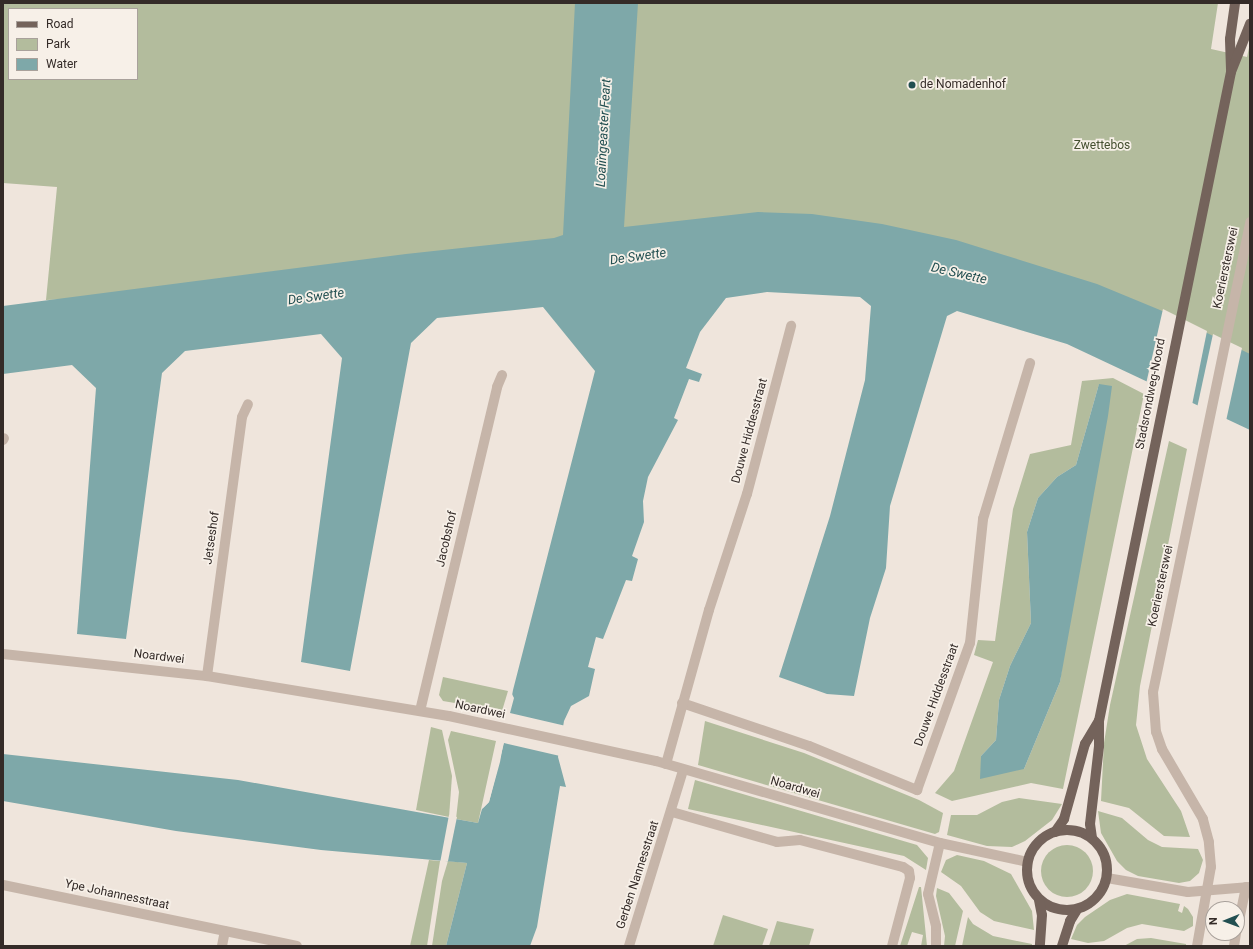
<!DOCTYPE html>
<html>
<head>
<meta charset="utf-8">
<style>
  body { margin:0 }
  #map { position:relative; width:1253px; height:949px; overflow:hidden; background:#efe5dc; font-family:Roboto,sans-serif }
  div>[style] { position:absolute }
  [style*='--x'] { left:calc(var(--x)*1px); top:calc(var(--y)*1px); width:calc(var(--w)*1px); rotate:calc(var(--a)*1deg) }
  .green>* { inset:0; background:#b3bc9d }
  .round { border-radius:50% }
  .water>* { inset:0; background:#7ea8a9 }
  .pier>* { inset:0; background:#efe5dc }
  .minor>* { height:10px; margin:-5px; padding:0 5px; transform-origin:5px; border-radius:5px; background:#c6b5a9 }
  .primary>* { height:10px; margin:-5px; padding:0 5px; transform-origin:5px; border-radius:5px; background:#74635b }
  .primary>.ring { margin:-5px; padding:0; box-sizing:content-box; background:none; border:10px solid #74635b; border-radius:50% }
  .dots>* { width:11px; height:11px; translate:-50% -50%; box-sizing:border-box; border:2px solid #f7f0e8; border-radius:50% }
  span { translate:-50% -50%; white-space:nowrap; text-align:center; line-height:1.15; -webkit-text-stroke:3.5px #f7f0e8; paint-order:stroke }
  .poi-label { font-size:12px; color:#342b28 }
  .left { translate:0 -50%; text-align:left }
  .park-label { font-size:12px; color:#444f2f }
  .street-label { font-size:12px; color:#342b28 }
  .water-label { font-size:13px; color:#224f51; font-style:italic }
  .frame { position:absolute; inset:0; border:4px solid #342b28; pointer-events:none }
  .legend { position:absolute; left:8px; top:8px; width:130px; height:72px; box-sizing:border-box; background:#f7f0e8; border:1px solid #a9a19b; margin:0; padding:5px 7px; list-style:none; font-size:12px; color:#342b28 }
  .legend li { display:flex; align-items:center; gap:8px; height:20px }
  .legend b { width:20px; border:1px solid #a9a19b }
  .north { position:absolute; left:1205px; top:901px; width:40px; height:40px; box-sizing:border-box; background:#f7f0e8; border:1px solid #a9a19b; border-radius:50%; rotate:269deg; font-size:11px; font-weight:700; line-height:16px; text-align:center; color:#342b28 }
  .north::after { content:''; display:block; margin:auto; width:14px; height:18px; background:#224f51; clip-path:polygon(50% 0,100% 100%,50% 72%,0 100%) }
</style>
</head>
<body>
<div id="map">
  <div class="green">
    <div style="clip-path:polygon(evenodd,3px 3px,1218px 3px,1211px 49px,1247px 57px,1250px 43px,1250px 361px,1008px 263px,46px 300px,57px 187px,3px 183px,3px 3px,9px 9px,137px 9px,137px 79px,9px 79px,9px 9px)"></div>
    <div style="clip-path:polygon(evenodd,1113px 378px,1144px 394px,1063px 789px,1031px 783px,952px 801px,935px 793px,954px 771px,993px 662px,974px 655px,978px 640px,995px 641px,1013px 509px,1030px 454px,1071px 445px,1082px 381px,1113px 378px,1099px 384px,1060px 682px,1024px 769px,981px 756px,996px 740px,999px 700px,1010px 666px,1031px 623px,1027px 532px,1038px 498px,1057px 477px,1076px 465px,1099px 384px)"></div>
    <div style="clip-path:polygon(1169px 441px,1187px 449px,1140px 686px,1136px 725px,1147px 759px,1181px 811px,1190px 837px,1164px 836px,1129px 808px,1101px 801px,1104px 743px,1110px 705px)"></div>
    <div style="clip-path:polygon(443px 677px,508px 691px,502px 711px,443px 701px,439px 695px)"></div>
    <div style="clip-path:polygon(705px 721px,804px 753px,919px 800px,943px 813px,939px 832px,935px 834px,698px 765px)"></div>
    <div style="clip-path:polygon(431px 727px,442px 730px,452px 776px,449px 817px,416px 810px)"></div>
    <div style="clip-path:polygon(451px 731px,496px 741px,478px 823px,456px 819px,459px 792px,448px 740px)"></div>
    <div style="clip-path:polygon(695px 780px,917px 845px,928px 858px,926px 870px,904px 856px,688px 809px)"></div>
    <div style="clip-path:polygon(1019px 798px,1062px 804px,1052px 820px,1025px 841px,1012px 847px,987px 846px,947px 835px,951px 815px,977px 815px,1002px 802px)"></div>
    <div style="clip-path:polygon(1098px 811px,1122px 818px,1148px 840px,1162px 847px,1198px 849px,1203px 860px,1199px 873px,1190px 881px,1179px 883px,1138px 876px,1126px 870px,1117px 861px,1101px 833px)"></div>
    <div class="round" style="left:1041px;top:845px;width:52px;height:52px"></div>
    <div style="clip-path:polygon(957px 855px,984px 861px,1011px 874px,1032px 911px,1034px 930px,994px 921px,980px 912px,961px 886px,941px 872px,946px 860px)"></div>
    <div style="clip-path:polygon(429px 860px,440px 861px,427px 946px,410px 946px)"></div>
    <div style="clip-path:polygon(448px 861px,467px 863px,446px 946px,432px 946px,442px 881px)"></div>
    <div style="clip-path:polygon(919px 887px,921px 887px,927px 946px,921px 946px,923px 935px,912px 932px,907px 946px,900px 946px)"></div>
    <div style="clip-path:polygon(937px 888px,949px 893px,963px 911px,955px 946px,944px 946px,945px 936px,936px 896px)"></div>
    <div style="clip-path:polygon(1127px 894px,1180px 904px,1178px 911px,1182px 913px,1184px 906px,1188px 909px,1193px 917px,1193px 926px,1184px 931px,1142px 924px,1127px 928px,1104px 941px,1088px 943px,1071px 939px,1077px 925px,1085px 917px,1110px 900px)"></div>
    <div style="clip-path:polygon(723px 915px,768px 929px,762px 946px,713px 946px)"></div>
    <div style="clip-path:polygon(968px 917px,973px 924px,993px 936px,1032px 944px,1032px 946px,962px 946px)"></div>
    <div style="clip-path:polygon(777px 921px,814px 929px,809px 946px,769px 946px)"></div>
    <div style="clip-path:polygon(1151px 938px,1186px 944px,1186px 946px,1124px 946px,1137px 939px)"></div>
  </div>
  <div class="water">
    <div style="clip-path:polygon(575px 3px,638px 3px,624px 227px,758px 212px,812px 214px,882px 224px,956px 240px,1097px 284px,1160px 310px,1250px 354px,1250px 430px,1067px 344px,957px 311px,947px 316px,890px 506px,886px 568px,870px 618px,854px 696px,827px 694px,779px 677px,830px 516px,865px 380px,871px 306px,860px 297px,767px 292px,726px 298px,700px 332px,686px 368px,702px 374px,699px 382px,689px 379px,674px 418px,678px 420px,648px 477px,643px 501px,644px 522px,632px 556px,638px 559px,632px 581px,626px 580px,603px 639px,596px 637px,588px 667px,595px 669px,589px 696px,571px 706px,564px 721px,558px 757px,566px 787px,560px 786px,537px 927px,530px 946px,446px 946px,467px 863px,321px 850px,176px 831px,3px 801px,3px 754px,238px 780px,478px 823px,482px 809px,489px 802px,500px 762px,513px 690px,595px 371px,543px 307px,437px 318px,411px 343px,350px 671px,301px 662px,342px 358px,321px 334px,185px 351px,162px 373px,126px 639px,77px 634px,96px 388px,72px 365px,3px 374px,3px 306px,406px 254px,554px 238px,563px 235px)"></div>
    <div style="clip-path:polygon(1099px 384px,1112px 386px,1108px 416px,1060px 682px,1024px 769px,980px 779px,981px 756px,996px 740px,999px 700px,1010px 666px,1031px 623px,1027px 532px,1038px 498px,1057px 477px,1076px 465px)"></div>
  </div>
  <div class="pier">
    <div style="clip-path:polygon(1163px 309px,1207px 331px,1192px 405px,1146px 384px)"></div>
    <div style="clip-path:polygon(1213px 334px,1242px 348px,1226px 421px,1197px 408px)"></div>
    <div style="clip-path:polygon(511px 692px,514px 698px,510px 713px,566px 726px,560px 756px,504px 743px,489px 802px,482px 809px,487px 801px,498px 762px)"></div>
    <div style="clip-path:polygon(449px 815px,457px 817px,448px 861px,440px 863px)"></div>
  </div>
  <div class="minor">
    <div style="--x:3;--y:440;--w:2;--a:-63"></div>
    <div style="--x:3;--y:654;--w:205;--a:6.2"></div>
    <div style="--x:207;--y:676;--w:245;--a:9.4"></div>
    <div style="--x:449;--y:716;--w:212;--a:12.3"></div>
    <div style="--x:656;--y:761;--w:296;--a:16.1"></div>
    <div style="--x:940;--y:843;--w:90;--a:12.2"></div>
    <div style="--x:207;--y:676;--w:261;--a:-82.3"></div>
    <div style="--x:242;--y:417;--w:14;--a:-65"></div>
    <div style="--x:682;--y:703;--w:134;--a:18.7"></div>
    <div style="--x:809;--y:746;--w:117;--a:22.2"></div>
    <div style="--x:917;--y:790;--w:156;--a:-70.2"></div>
    <div style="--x:970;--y:643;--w:125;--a:-84"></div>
    <div style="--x:983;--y:519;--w:163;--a:-73.2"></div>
    <div style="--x:420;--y:711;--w:333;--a:-76.6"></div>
    <div style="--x:497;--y:387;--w:13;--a:-67"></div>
    <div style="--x:666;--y:764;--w:160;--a:-74.4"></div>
    <div style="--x:709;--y:610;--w:122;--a:-71.9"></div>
    <div style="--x:747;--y:494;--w:174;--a:-75.3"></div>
    <div style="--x:672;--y:812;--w:109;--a:15.9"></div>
    <div style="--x:777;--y:842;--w:23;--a:-5"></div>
    <div style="--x:800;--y:840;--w:106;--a:14.7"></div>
    <div style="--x:903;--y:867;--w:7;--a:34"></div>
    <div style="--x:909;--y:871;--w:7;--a:82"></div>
    <div style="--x:910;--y:878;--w:70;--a:104.8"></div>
    <div style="--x:1107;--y:878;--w:82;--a:9.8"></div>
    <div style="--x:1188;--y:892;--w:62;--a:-4.6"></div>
    <div style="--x:3;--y:885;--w:300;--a:11.7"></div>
    <div style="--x:1237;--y:930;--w:44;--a:-78.2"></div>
    <div style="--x:222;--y:946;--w:15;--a:-79"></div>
    <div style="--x:629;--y:946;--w:184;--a:-72.9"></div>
    <div style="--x:936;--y:946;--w:20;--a:-90"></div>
    <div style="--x:936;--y:926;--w:33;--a:-104"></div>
    <div style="--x:928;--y:894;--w:52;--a:-76.8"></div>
    <div style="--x:1197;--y:946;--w:80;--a:-80"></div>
    <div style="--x:1211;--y:867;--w:25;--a:-95"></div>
    <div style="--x:1209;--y:842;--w:24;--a:-105"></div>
    <div style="--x:1203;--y:819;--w:81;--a:-120.4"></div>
    <div style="--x:1162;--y:749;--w:18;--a:-109"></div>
    <div style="--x:1156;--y:732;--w:40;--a:-94.3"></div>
    <div style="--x:1153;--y:692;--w:480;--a:-78.3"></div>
    <div style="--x:1234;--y:946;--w:13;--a:-81"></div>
  </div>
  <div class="primary">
    <div style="--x:1231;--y:69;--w:30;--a:-92"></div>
    <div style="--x:1230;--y:39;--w:36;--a:-82"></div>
    <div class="ring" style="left:1027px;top:830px;width:70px;height:70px"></div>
    <div style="--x:1055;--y:832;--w:16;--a:-55"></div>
    <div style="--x:1064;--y:819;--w:78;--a:-74.4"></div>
    <div style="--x:1085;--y:744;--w:27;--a:-59"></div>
    <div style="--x:1092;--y:838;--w:14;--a:-98"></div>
    <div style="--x:1090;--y:824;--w:79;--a:-83.4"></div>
    <div style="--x:1099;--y:746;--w:25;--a:-90"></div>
    <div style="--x:1099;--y:721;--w:662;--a:-78.5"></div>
    <div style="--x:1231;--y:72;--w:52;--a:-68.4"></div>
    <div style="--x:1039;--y:900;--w:15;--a:79"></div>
    <div style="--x:1042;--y:915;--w:31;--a:94"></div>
    <div style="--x:1062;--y:946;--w:26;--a:-72"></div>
    <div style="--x:1070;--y:921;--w:13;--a:-58"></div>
  </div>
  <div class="dots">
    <div style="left:912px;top:85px;background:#224f51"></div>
  </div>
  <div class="poi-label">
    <span class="left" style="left:920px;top:85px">de Nomadenhof</span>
  </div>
  <div class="park-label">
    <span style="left:1102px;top:146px">Zwettebos</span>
  </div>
  <div class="street-label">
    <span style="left:1226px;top:268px;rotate:-78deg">Koeriersterswei</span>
    <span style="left:1151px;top:394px;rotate:-79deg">Stadsrondweg-Noord</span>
    <span style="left:750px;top:431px;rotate:-75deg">Douwe Hiddesstraat</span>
    <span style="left:212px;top:538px;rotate:-82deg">Jetseshof</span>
    <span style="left:447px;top:539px;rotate:-77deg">Jacobshof</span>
    <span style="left:1161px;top:586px;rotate:-78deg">Koeriersterswei</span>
    <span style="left:159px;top:657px;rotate:7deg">Noardwei</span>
    <span style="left:937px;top:695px;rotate:-70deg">Douwe Hiddesstraat</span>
    <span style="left:480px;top:710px;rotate:12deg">Noardwei</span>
    <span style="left:795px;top:788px;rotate:16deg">Noardwei</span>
    <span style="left:638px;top:875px;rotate:-72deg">Gerben Nannesstraat</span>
    <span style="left:117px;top:895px;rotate:12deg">Ype Johannesstraat</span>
  </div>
  <div class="water-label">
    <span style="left:604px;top:133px;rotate:-87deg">Loaiïngeaster Feart</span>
    <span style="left:638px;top:257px;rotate:-8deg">De Swette</span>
    <span style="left:959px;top:274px;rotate:13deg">De Swette</span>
    <span style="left:316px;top:297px;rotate:-8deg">De Swette</span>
  </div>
  <div class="frame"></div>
  <ul class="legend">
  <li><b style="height:5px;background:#74635b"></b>Road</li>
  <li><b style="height:11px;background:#b3bc9d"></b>Park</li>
  <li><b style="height:11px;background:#7ea8a9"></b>Water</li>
  </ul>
  <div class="north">N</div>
</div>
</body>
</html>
